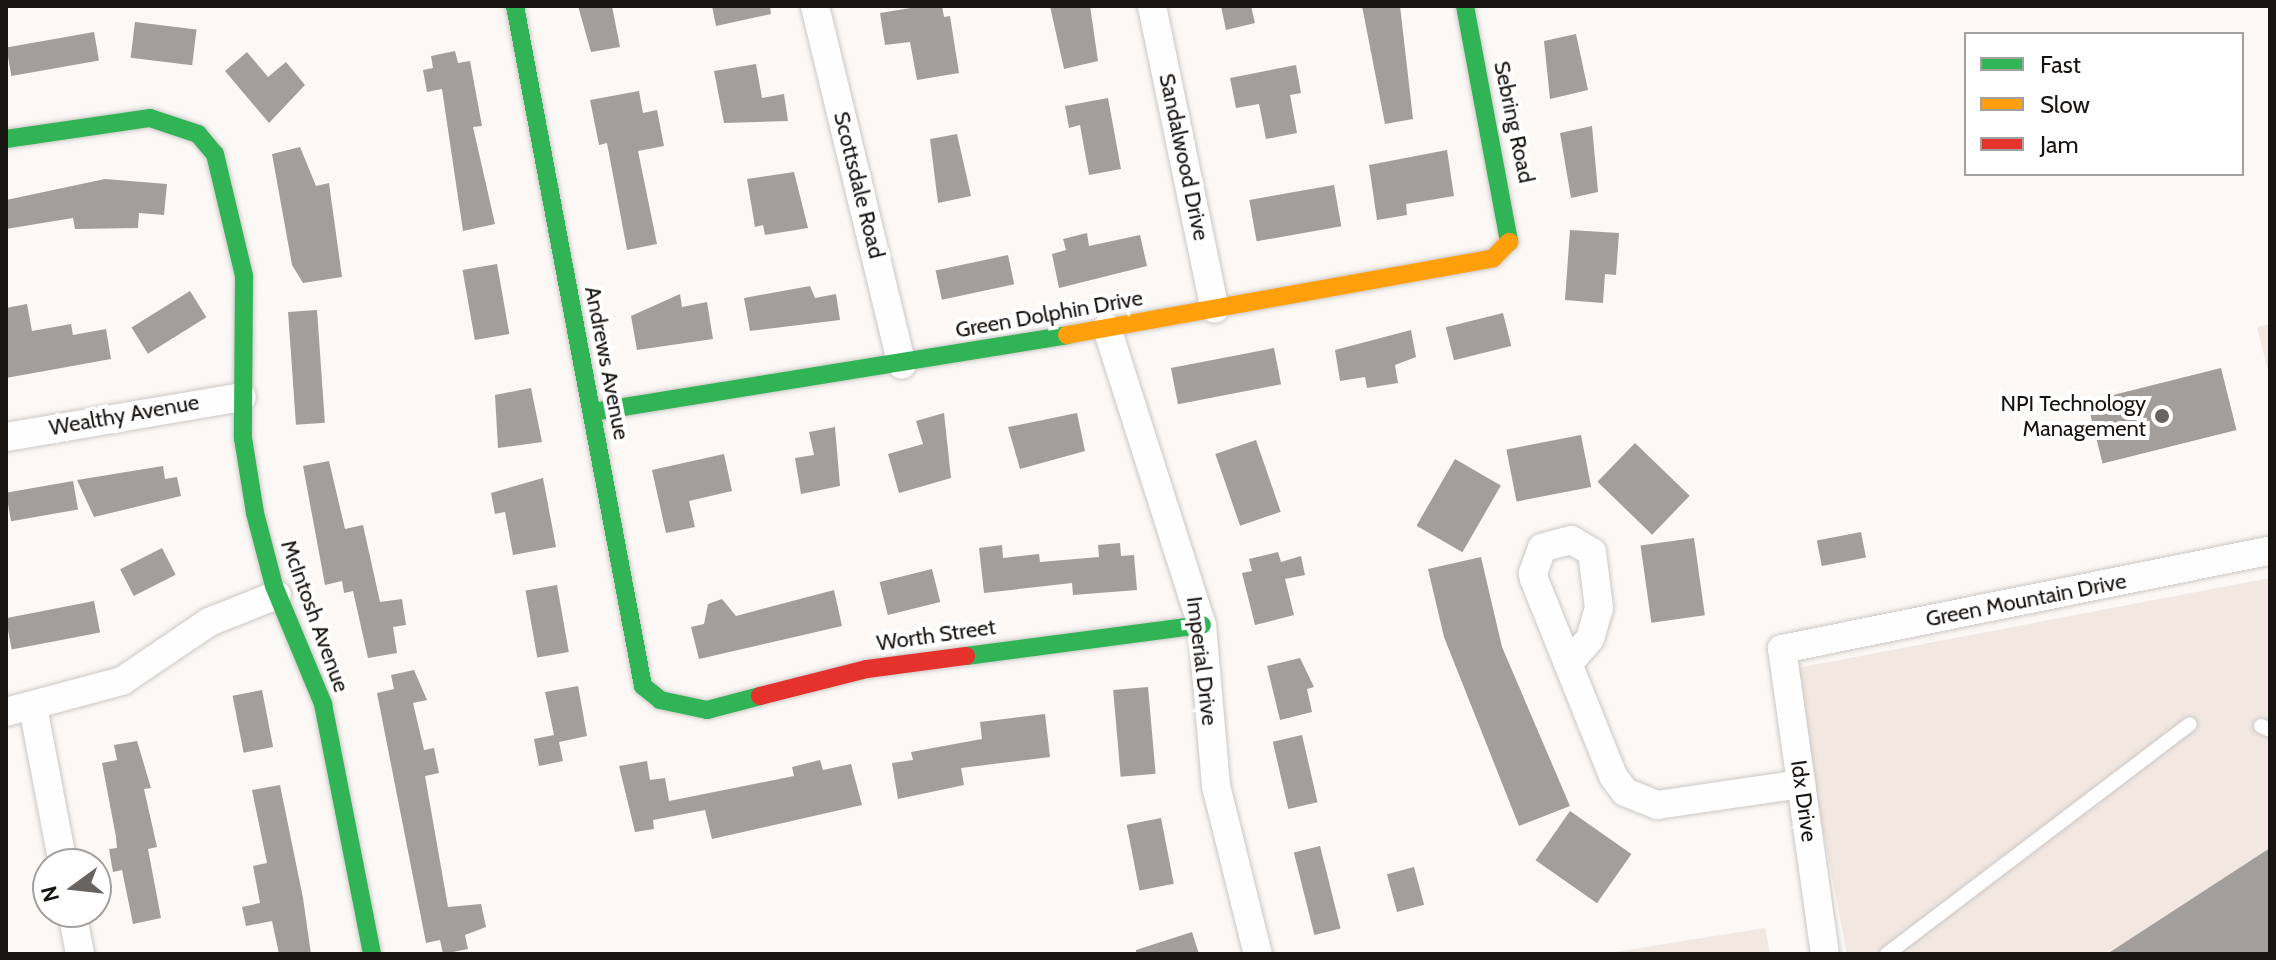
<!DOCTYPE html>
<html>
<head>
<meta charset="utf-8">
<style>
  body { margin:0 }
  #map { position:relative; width:2276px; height:960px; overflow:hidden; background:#fbf8f5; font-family:Cabin,sans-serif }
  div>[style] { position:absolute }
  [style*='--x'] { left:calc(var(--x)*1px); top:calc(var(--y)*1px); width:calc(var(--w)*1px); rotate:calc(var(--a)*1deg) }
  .built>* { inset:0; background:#f2e7e1 }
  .building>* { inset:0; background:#a19e9c; transform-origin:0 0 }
  .roads { filter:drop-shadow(0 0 2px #cbc8c6) drop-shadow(0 0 2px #cbc8c6) }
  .lane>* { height:14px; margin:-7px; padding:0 7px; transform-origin:7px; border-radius:7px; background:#fefefe }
  .street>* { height:28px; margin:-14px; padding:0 14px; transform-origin:14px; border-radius:14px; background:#fefefe }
  .fast>* { height:18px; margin:-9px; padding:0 9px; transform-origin:9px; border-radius:9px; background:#30b455 }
  .slow>* { height:18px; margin:-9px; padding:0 9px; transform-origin:9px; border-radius:9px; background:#ff9f0a }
  .jam>* { height:18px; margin:-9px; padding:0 9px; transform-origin:9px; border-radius:9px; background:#e5322d }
  .dots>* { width:22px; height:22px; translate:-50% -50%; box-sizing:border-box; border:4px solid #fff; border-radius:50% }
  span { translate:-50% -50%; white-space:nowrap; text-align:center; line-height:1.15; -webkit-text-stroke:8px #fff; paint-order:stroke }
  .street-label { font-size:22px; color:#171412 }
  .poi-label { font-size:22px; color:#171412 }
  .right { translate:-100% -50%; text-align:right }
  .frame { position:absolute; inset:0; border:8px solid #171412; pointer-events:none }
  .legend { position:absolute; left:1964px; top:32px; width:280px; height:144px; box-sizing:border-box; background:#fff; border:2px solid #a2a1a0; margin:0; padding:10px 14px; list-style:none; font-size:24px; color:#171412 }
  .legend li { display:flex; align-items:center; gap:16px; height:40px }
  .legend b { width:40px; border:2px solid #a2a1a0 }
  .north { position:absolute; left:32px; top:848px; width:80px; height:80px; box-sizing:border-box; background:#fff; border:2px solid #a2a1a0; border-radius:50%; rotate:255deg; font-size:22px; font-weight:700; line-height:32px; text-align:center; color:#171412 }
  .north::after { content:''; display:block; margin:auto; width:28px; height:36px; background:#676461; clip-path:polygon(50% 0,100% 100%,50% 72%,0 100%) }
</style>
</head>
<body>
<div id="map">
  <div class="built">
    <div style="clip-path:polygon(2270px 324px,2270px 379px,2257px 327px)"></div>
    <div style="clip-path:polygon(2270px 578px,2270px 954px,1847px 954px,1792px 669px)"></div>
    <div style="clip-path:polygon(1765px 928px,1770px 954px,1603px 954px)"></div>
  </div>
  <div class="building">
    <div style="clip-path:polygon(578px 6px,612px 6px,620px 47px,591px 52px)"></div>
    <div style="clip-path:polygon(712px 6px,770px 6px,771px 14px,716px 26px)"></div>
    <div style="clip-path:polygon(923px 6px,942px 6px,944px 17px,950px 16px,959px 73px,917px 80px,910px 42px,885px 45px,880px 13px)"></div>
    <div style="clip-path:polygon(1050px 6px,1090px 6px,1098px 61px,1064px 69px)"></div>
    <div style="clip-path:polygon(1221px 6px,1251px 6px,1255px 23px,1226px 30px)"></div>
    <div style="clip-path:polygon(1362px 6px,1400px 6px,1413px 119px,1385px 124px)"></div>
    <div style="left:135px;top:22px;width:62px;height:36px;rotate:7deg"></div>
    <div style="left:94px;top:32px;width:29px;height:89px;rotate:80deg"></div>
    <div style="clip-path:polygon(1576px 34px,1588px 90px,1550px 99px,1544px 41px)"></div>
    <div style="clip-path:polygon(455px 51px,458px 63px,470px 61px,482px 126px,473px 127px,495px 224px,463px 231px,442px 89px,427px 92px,423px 70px,433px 68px,431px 56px)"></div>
    <div style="clip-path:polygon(247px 52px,268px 77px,286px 62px,305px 85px,269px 123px,225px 71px)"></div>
    <div style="clip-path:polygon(756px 64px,762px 98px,784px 94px,788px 121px,724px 123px,714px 71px)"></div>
    <div style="clip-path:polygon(1296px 65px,1301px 93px,1290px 95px,1297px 133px,1266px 139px,1259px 104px,1236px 108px,1230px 78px)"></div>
    <div style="clip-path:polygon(639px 91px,643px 113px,657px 110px,664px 146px,638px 151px,657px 244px,627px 250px,607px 143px,599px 145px,590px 100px)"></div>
    <div style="clip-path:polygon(1108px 98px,1121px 169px,1089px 175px,1080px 125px,1069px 128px,1065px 106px)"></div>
    <div style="clip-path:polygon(1592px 126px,1598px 192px,1571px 198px,1560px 133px)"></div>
    <div style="clip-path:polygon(957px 134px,971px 196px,938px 203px,930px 139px)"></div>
    <div style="clip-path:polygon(300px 147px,316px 186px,329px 183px,342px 277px,303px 283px,292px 265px,272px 154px)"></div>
    <div style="clip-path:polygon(1447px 150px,1454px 196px,1406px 204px,1407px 215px,1377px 220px,1369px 165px)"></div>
    <div style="clip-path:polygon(794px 172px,808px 228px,765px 235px,763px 225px,755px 227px,747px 179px)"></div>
    <div style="clip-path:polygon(105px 179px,167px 184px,164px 215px,139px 213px,138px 228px,75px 229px,73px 218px,6px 229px,6px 200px)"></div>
    <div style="left:1334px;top:185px;width:42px;height:86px;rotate:80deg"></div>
    <div style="clip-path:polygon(1570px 230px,1619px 233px,1616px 275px,1605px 274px,1603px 303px,1565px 300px)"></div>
    <div style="clip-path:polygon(1087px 233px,1089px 246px,1140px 235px,1147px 266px,1059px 288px,1052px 254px,1066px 250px,1063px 239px)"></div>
    <div style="left:1008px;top:255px;width:30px;height:74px;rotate:78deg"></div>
    <div style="left:497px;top:264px;width:71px;height:35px;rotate:80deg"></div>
    <div style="clip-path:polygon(810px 286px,815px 298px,836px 294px,840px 320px,750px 331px,744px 298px)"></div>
    <div style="left:190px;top:291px;width:31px;height:69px;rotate:58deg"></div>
    <div style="clip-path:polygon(680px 294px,682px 307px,707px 302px,713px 339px,637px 350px,631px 316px)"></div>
    <div style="clip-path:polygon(27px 304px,32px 331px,71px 324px,73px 335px,106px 329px,111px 359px,6px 378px,6px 308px)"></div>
    <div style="left:317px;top:310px;width:113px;height:29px;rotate:86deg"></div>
    <div style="left:1503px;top:313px;width:34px;height:59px;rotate:76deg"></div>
    <div style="clip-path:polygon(1411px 330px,1416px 357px,1395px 365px,1398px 383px,1367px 388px,1365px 377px,1340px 381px,1335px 350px)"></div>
    <div style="left:1274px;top:348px;width:37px;height:105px;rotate:79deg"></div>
    <div style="left:2221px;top:368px;width:64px;height:138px;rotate:76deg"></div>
    <div style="clip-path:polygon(531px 388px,542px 442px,498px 448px,495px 395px)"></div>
    <div style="clip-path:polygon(944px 413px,951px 478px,899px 493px,888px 454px,923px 444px,916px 421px)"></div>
    <div style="clip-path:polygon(1077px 413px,1085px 451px,1020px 469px,1008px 427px)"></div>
    <div style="clip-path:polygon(835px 427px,840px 486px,801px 494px,795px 458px,814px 455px,809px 432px)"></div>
    <div style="left:1581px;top:435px;width:53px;height:76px;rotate:79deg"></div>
    <div style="left:1256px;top:440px;width:76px;height:43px;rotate:71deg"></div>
    <div style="left:1635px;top:443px;width:76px;height:54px;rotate:44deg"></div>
    <div style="clip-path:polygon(724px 454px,732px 491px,689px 501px,695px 527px,666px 533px,652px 470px)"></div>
    <div style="left:1455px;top:459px;width:53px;height:77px;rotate:30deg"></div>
    <div style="clip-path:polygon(329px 461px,345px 529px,363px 525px,380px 602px,402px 599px,406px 625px,393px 627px,397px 653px,368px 658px,353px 591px,344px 593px,342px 581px,325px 585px,303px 466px)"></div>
    <div style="clip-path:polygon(163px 466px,165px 479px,177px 477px,181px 496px,94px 517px,77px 480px)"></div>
    <div style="clip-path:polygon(543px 478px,556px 547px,513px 555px,505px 512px,495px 514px,491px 493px)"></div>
    <div style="left:73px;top:481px;width:29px;height:68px;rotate:80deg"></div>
    <div style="left:1861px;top:532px;width:26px;height:45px;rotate:79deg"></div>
    <div style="left:1694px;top:538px;width:78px;height:54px;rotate:82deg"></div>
    <div style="clip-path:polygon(1120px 543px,1121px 556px,1134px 555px,1137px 590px,1073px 595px,1072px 583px,984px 593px,979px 548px,1002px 545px,1003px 558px,1039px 554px,1040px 562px,1099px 557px,1098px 545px)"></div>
    <div style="left:162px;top:548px;width:30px;height:47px;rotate:63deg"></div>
    <div style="clip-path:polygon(1278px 552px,1281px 562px,1301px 556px,1305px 575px,1285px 579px,1294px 615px,1255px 625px,1242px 573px,1252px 571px,1249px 559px)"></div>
    <div style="clip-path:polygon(1481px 557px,1502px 647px,1570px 806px,1519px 826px,1444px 637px,1428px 569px)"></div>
    <div style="left:932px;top:569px;width:34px;height:54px;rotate:76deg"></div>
    <div style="left:557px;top:585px;width:68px;height:32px;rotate:80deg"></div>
    <div style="clip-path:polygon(834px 590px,842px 626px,699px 659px,691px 627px,704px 624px,708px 604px,722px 599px,736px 616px)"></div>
    <div style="left:94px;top:601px;width:32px;height:90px;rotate:79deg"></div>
    <div style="clip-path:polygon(1300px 658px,1314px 687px,1307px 689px,1312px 712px,1280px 720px,1267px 666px)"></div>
    <div style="clip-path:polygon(414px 670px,427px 700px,413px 703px,424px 750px,434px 748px,439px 773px,425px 776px,448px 907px,481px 904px,486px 927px,465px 935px,468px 949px,443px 954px,440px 940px,426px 943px,377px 693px,394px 689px,391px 675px)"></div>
    <div style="clip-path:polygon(578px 686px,587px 736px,559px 742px,563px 761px,539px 766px,534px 739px,554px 735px,545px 692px)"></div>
    <div style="left:1148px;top:687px;width:87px;height:35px;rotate:85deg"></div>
    <div style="left:262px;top:690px;width:58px;height:30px;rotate:79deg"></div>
    <div style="clip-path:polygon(1045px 714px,1050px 757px,961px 768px,964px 785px,898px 799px,892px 763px,913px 760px,911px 752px,982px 739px,980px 722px)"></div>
    <div style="left:1302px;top:735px;width:69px;height:30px;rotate:77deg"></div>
    <div style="clip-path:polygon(137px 741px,151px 788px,144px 789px,157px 847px,148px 849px,161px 918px,133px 924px,122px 870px,113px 872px,109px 849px,117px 848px,116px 837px,102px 763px,117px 760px,114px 745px)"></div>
    <div style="clip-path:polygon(820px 760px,823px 770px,851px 764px,862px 805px,712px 839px,705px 810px,653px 820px,654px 829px,635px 832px,619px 766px,647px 761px,650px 780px,665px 778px,669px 801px,794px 776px,792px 767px)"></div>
    <div style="clip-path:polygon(280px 785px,303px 898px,311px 954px,279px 954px,272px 921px,246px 926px,242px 907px,260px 903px,253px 866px,267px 863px,252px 790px)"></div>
    <div style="left:1570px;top:811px;width:75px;height:60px;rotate:35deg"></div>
    <div style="left:1161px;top:818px;width:67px;height:35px;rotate:79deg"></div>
    <div style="left:1320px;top:846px;width:85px;height:27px;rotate:76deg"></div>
    <div style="clip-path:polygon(2270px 848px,2270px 954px,2107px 954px)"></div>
    <div style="left:1414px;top:867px;width:39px;height:28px;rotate:75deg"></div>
    <div style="clip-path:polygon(1192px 932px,1199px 954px,1136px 954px,1136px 950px)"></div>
  </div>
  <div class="roads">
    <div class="lane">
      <div style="--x:2261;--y:726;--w:10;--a:24"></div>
      <div style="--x:1887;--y:954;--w:380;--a:-37.2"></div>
    </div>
    <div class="street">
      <div style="--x:815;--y:6;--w:369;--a:76.4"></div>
      <div style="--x:1152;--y:6;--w:309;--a:78.3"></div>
      <div style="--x:1107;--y:328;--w:312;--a:72.3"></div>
      <div style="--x:1202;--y:625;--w:162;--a:85"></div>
      <div style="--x:1216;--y:786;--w:173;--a:76"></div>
      <div style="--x:6;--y:437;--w:239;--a:-9.6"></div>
      <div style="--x:1568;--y:664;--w:33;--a:-49"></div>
      <div style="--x:1590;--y:639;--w:32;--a:-74"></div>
      <div style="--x:1599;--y:608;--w:56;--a:-97.1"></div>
      <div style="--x:1592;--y:552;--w:24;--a:-150"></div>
      <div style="--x:1571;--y:540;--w:30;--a:165"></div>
      <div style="--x:1542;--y:548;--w:27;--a:110"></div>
      <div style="--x:1533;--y:573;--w:6;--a:81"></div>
      <div style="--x:1534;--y:579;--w:212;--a:68.1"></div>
      <div style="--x:1613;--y:776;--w:20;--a:53"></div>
      <div style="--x:1625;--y:792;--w:35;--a:22"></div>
      <div style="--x:1657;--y:805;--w:146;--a:-8.3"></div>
      <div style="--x:33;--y:707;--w:160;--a:79.2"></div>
      <div style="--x:6;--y:712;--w:120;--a:-15"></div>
      <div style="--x:122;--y:681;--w:105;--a:-34.1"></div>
      <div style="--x:209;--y:622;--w:73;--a:-21.7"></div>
      <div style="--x:72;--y:912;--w:43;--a:79.2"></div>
      <div style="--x:1825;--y:954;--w:308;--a:-98"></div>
      <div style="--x:1782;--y:649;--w:498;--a:-11.4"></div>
    </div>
    <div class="fast">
      <div style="--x:515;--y:6;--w:692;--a:79.34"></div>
      <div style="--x:643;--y:686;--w:22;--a:39"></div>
      <div style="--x:660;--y:700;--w:48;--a:12"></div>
      <div style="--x:707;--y:710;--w:55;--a:-14.8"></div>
      <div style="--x:1465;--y:6;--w:240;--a:79.4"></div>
      <div style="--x:6;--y:139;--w:146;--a:-8.3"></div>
      <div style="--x:150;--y:118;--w:51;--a:18.4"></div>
      <div style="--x:198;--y:134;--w:26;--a:50"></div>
      <div style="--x:215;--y:154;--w:125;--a:76.6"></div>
      <div style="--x:244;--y:276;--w:162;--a:90.4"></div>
      <div style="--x:243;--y:438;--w:76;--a:80.9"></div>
      <div style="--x:255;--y:513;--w:75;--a:75.4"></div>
      <div style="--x:274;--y:586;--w:128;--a:67.4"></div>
      <div style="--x:323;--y:704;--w:255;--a:78.9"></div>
      <div style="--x:593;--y:412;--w:480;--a:-9.2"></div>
      <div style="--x:966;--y:656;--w:238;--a:-7.5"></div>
    </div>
    <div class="slow">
      <div style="--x:1067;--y:335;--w:433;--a:-10.2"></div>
      <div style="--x:1493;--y:258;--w:23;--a:-45"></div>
    </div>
    <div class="jam">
      <div style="--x:760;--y:696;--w:110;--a:-14.2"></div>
      <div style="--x:867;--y:669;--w:100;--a:-7.5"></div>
    </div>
  </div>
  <div class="dots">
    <div style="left:2162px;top:416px;background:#676461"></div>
  </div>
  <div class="street-label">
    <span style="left:1514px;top:122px;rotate:78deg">Sebring Road</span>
    <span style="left:1184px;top:157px;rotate:78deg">Sandalwood Drive</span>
    <span style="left:859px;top:185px;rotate:76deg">Scottsdale Road</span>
    <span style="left:1049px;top:314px;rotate:-10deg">Green Dolphin Drive</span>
    <span style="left:607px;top:363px;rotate:79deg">Andrews Avenue</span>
    <span style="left:124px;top:415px;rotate:-10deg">Wealthy Avenue</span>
    <span style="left:2026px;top:600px;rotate:-11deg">Green Mountain Drive</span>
    <span style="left:315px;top:616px;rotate:70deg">McIntosh Avenue</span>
    <span style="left:936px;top:635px;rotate:-8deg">Worth Street</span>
    <span style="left:1202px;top:661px;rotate:83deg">Imperial Drive</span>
    <span style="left:1804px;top:801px;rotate:82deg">Idx Drive</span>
  </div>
  <div class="poi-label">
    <span class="right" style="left:2146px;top:416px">NPI Technology<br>Management</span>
  </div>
  <div class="frame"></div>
  <ul class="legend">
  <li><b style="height:10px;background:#30b455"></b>Fast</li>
  <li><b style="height:10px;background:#ff9f0a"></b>Slow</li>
  <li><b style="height:10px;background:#e5322d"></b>Jam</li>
  </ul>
  <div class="north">N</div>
</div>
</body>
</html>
